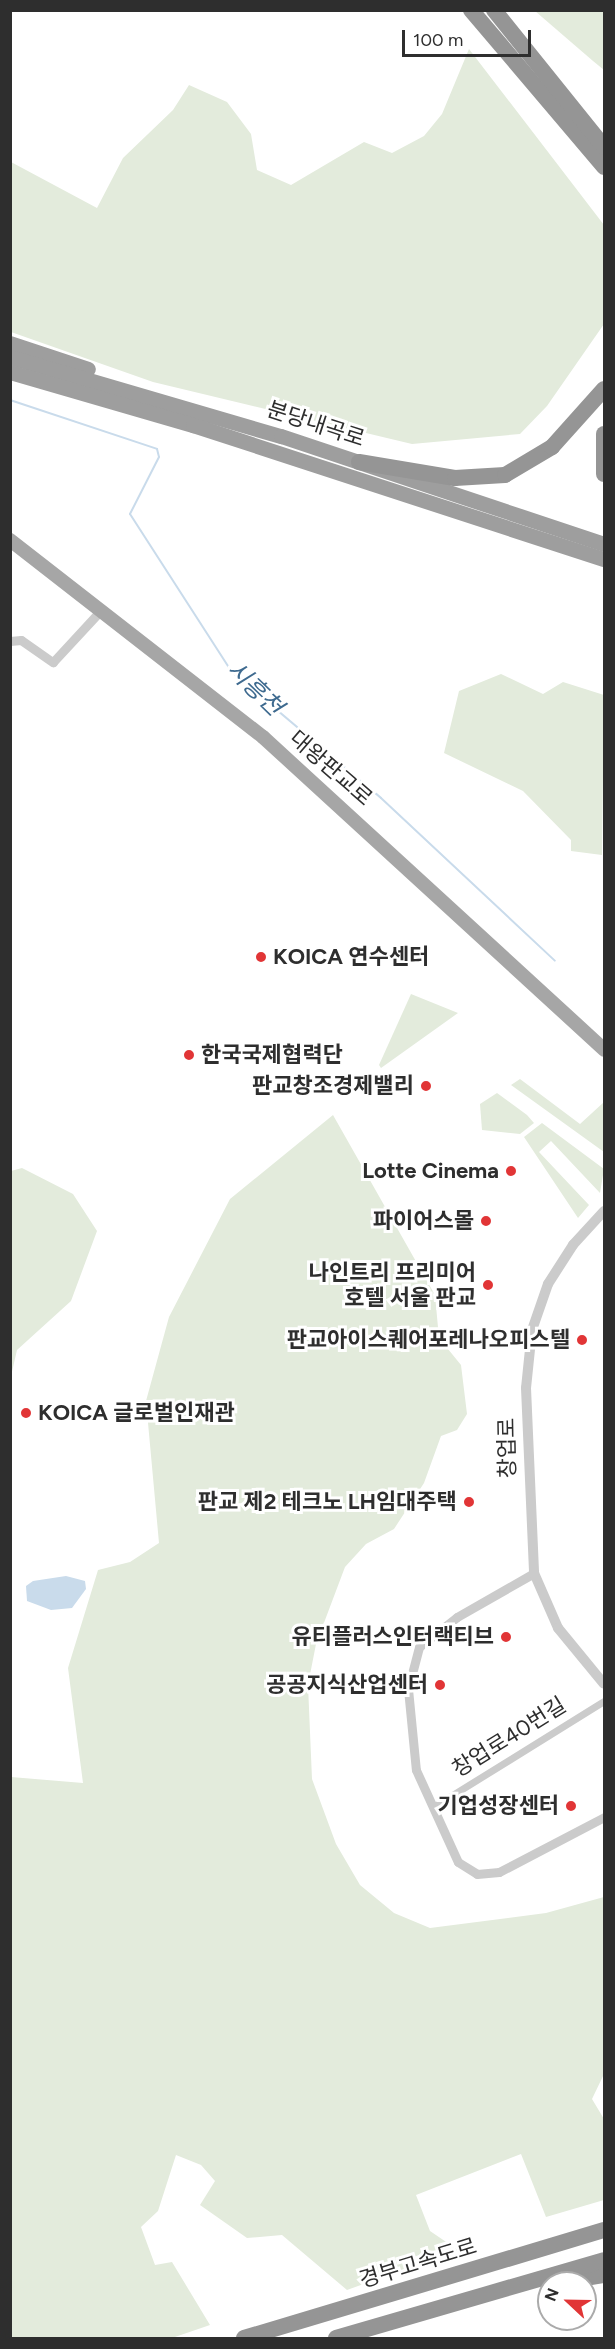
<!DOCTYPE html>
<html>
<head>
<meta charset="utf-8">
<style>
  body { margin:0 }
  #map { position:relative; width:615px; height:2349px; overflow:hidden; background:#fff; font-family:Figtree,"Noto Sans KR",sans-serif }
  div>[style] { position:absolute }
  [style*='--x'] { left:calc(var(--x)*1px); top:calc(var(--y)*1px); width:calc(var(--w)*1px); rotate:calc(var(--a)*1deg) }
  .green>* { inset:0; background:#e3ebdc }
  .water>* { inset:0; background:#c9dbeb }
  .stream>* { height:2px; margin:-1px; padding:0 1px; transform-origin:1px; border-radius:1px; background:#c9dbeb }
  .pedestrian>* { height:7px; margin:-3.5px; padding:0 3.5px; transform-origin:3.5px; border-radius:3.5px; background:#cbcbcb }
  .minor>* { height:9px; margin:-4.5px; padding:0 4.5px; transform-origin:4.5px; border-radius:4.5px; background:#cbcbcb }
  .tertiary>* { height:10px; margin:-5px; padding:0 5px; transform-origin:5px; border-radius:5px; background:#cbcbcb }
  .primary>* { height:14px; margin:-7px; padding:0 7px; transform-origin:7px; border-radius:7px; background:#a6a6a6 }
  .trunk>* { height:15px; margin:-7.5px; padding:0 7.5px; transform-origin:7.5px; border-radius:7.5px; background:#9e9e9e }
  .motorway>* { height:16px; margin:-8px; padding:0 8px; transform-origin:8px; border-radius:8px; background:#959595 }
  .dots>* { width:16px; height:16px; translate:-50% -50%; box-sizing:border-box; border:3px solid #fff; border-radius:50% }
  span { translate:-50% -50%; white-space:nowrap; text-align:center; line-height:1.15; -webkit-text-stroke:6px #fff; paint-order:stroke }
  .street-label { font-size:22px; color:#2e2e2e }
  .poi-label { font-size:22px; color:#2e2e2e; font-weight:700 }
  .left { translate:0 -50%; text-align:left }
  .right { translate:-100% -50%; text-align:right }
  .water-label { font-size:24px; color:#3e6a8f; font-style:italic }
  .frame { position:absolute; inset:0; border:12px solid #2e2e2e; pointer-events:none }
  .north { position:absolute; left:537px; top:2271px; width:60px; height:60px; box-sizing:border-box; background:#fff; border:2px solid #ababab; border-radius:50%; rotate:292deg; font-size:16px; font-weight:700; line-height:24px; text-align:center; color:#2e2e2e }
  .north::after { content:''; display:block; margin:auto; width:21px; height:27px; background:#e13536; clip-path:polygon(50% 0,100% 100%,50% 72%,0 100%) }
  .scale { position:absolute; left:402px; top:30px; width:129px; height:27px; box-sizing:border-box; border:3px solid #2e2e2e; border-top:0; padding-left:8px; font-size:18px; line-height:21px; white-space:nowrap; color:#2e2e2e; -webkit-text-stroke:4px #fff; paint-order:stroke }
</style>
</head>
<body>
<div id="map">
  <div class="green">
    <div style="clip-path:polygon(535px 11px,604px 11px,604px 70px,593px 61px)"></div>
    <div style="clip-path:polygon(469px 49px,604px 225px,604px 324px,547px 406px,520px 434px,412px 444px,153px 382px,11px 332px,11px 162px,97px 208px,123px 158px,173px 110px,189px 85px,227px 102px,251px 134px,257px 170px,291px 185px,364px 142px,392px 153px,424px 136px,442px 114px)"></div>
    <div style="clip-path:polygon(501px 674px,543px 694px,563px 682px,604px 695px,602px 855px,571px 851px,571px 840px,523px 791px,444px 753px,459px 691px)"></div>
    <div style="clip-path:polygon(411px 994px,458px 1013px,381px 1068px,379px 1065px)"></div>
    <div style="clip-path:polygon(520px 1079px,580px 1124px,604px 1102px,604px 1152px,511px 1085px)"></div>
    <div style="clip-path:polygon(497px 1093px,527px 1115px,534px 1123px,520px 1134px,482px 1130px,480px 1104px)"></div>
    <div style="clip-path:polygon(333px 1115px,435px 1295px,439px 1338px,461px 1365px,467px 1414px,457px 1430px,441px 1436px,424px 1483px,394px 1529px,366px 1544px,345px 1567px,316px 1644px,308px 1685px,312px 1779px,336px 1844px,360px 1885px,394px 1913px,430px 1928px,546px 1913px,604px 1897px,604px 2074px,592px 2099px,604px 2119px,604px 2200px,546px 2217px,521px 2154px,416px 2195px,430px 2231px,458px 2250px,347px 2290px,282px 2235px,247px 2238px,200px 2205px,215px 2181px,201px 2165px,176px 2155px,158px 2211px,141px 2227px,155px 2265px,172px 2262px,210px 2325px,172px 2338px,11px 2338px,11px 1777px,83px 1783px,68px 1668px,98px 1570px,130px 1562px,159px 1543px,146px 1401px,169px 1317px,230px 1199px)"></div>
    <div style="clip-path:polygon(542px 1123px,604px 1169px,600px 1193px,551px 1141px,539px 1152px,589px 1205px,578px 1218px,524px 1137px)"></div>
    <div style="clip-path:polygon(22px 1168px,73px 1194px,97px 1231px,71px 1301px,17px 1350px,11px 1376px,11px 1171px)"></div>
  </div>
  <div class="water">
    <div style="clip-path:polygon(66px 1576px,85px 1581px,86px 1589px,72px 1608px,51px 1610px,27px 1601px,26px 1586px,33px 1581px)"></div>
  </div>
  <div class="stream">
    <div style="--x:10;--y:400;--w:155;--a:18.4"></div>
    <div style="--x:157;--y:449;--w:8;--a:76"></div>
    <div style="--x:159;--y:457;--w:64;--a:117"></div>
    <div style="--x:130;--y:514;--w:188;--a:57.2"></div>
    <div style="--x:232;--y:672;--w:195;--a:40.2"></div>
    <div style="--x:381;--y:798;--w:238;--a:43.1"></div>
  </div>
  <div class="pedestrian">
    <div style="--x:433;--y:1807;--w:201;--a:-31.8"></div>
  </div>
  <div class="minor">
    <div style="--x:10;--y:641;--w:11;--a:-5"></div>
    <div style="--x:21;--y:640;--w:39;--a:35"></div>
    <div style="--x:53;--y:662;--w:72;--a:-47.2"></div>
    <div style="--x:534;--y:1573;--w:89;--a:150.3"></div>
    <div style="--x:457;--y:1617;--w:48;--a:141.7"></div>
    <div style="--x:419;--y:1647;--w:43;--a:104.7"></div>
    <div style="--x:408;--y:1689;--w:81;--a:84.4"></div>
    <div style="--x:416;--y:1770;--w:101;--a:65.5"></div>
    <div style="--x:458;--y:1862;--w:22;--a:32"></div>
    <div style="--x:477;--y:1874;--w:22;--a:-5"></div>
    <div style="--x:499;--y:1872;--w:119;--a:-27.6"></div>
  </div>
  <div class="tertiary">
    <div style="--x:604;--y:1211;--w:46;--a:132.4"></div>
    <div style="--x:573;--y:1245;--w:46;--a:122.7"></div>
    <div style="--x:548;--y:1284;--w:49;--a:109.2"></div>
    <div style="--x:532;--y:1330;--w:58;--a:95.9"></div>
    <div style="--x:526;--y:1388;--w:185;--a:87.5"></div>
    <div style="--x:534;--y:1573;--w:60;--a:66.4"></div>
    <div style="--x:558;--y:1628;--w:72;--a:50.6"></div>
  </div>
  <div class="primary">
    <div style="--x:10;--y:540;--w:321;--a:37.9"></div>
    <div style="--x:263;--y:737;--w:463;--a:42.5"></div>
  </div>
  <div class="trunk">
    <div style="--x:10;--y:343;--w:82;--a:18.4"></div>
    <div style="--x:10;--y:357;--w:282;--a:16.3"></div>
    <div style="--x:281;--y:436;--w:341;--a:18.5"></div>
    <div style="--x:10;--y:372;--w:191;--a:16.2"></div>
    <div style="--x:193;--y:425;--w:432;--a:18.1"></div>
  </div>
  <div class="motorway">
    <div style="--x:471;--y:10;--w:206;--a:49.7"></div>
    <div style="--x:494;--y:10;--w:176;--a:51.2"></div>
    <div style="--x:604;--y:434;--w:40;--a:90"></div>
    <div style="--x:359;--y:462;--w:97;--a:9.5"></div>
    <div style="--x:455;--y:478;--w:50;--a:-3.4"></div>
    <div style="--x:505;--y:475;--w:55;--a:-30.8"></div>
    <div style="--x:552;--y:447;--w:78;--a:-48.1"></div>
    <div style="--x:561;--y:2282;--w:44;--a:-9.2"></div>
    <div style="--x:244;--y:2338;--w:376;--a:-16.7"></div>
    <div style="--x:336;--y:2338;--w:279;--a:-16.2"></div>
  </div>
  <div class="dots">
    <div style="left:261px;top:957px;background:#e13536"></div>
    <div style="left:189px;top:1055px;background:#e13536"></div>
    <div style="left:426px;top:1086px;background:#e13536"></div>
    <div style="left:511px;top:1171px;background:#e13536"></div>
    <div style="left:486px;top:1221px;background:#e13536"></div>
    <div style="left:488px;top:1285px;background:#e13536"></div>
    <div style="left:582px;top:1340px;background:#e13536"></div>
    <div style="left:26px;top:1413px;background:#e13536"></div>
    <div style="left:469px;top:1502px;background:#e13536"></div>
    <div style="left:506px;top:1637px;background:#e13536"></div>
    <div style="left:440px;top:1685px;background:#e13536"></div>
    <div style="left:571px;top:1806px;background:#e13536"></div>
  </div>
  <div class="street-label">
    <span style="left:316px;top:424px;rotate:18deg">분당내곡로</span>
    <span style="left:331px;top:768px;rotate:41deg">대왕판교로</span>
    <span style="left:507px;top:1448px;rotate:-91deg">창업로</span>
    <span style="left:509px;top:1737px;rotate:-32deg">창업로40번길</span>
    <span style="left:418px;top:2263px;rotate:-17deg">경부고속도로</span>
  </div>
  <div class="poi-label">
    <span class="left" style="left:273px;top:957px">KOICA 연수센터</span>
    <span class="left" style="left:201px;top:1055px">한국국제협력단</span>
    <span class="right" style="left:414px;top:1086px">판교창조경제밸리</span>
    <span class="right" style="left:499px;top:1171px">Lotte Cinema</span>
    <span class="right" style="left:474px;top:1221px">파이어스몰</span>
    <span class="right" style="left:476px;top:1285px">나인트리 프리미어<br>호텔 서울 판교</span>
    <span class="right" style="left:570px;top:1340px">판교아이스퀘어포레나오피스텔</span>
    <span class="left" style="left:38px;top:1413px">KOICA 글로벌인재관</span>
    <span class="right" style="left:457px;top:1502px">판교 제2 테크노 LH임대주택</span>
    <span class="right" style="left:494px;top:1637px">유티플러스인터랙티브</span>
    <span class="right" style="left:428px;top:1685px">공공지식산업센터</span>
    <span class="right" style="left:559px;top:1806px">기업성장센터</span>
  </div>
  <div class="water-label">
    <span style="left:255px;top:688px;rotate:44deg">시흥천</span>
  </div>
  <div class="frame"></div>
  <div class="north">N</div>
  <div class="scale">100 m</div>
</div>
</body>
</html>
